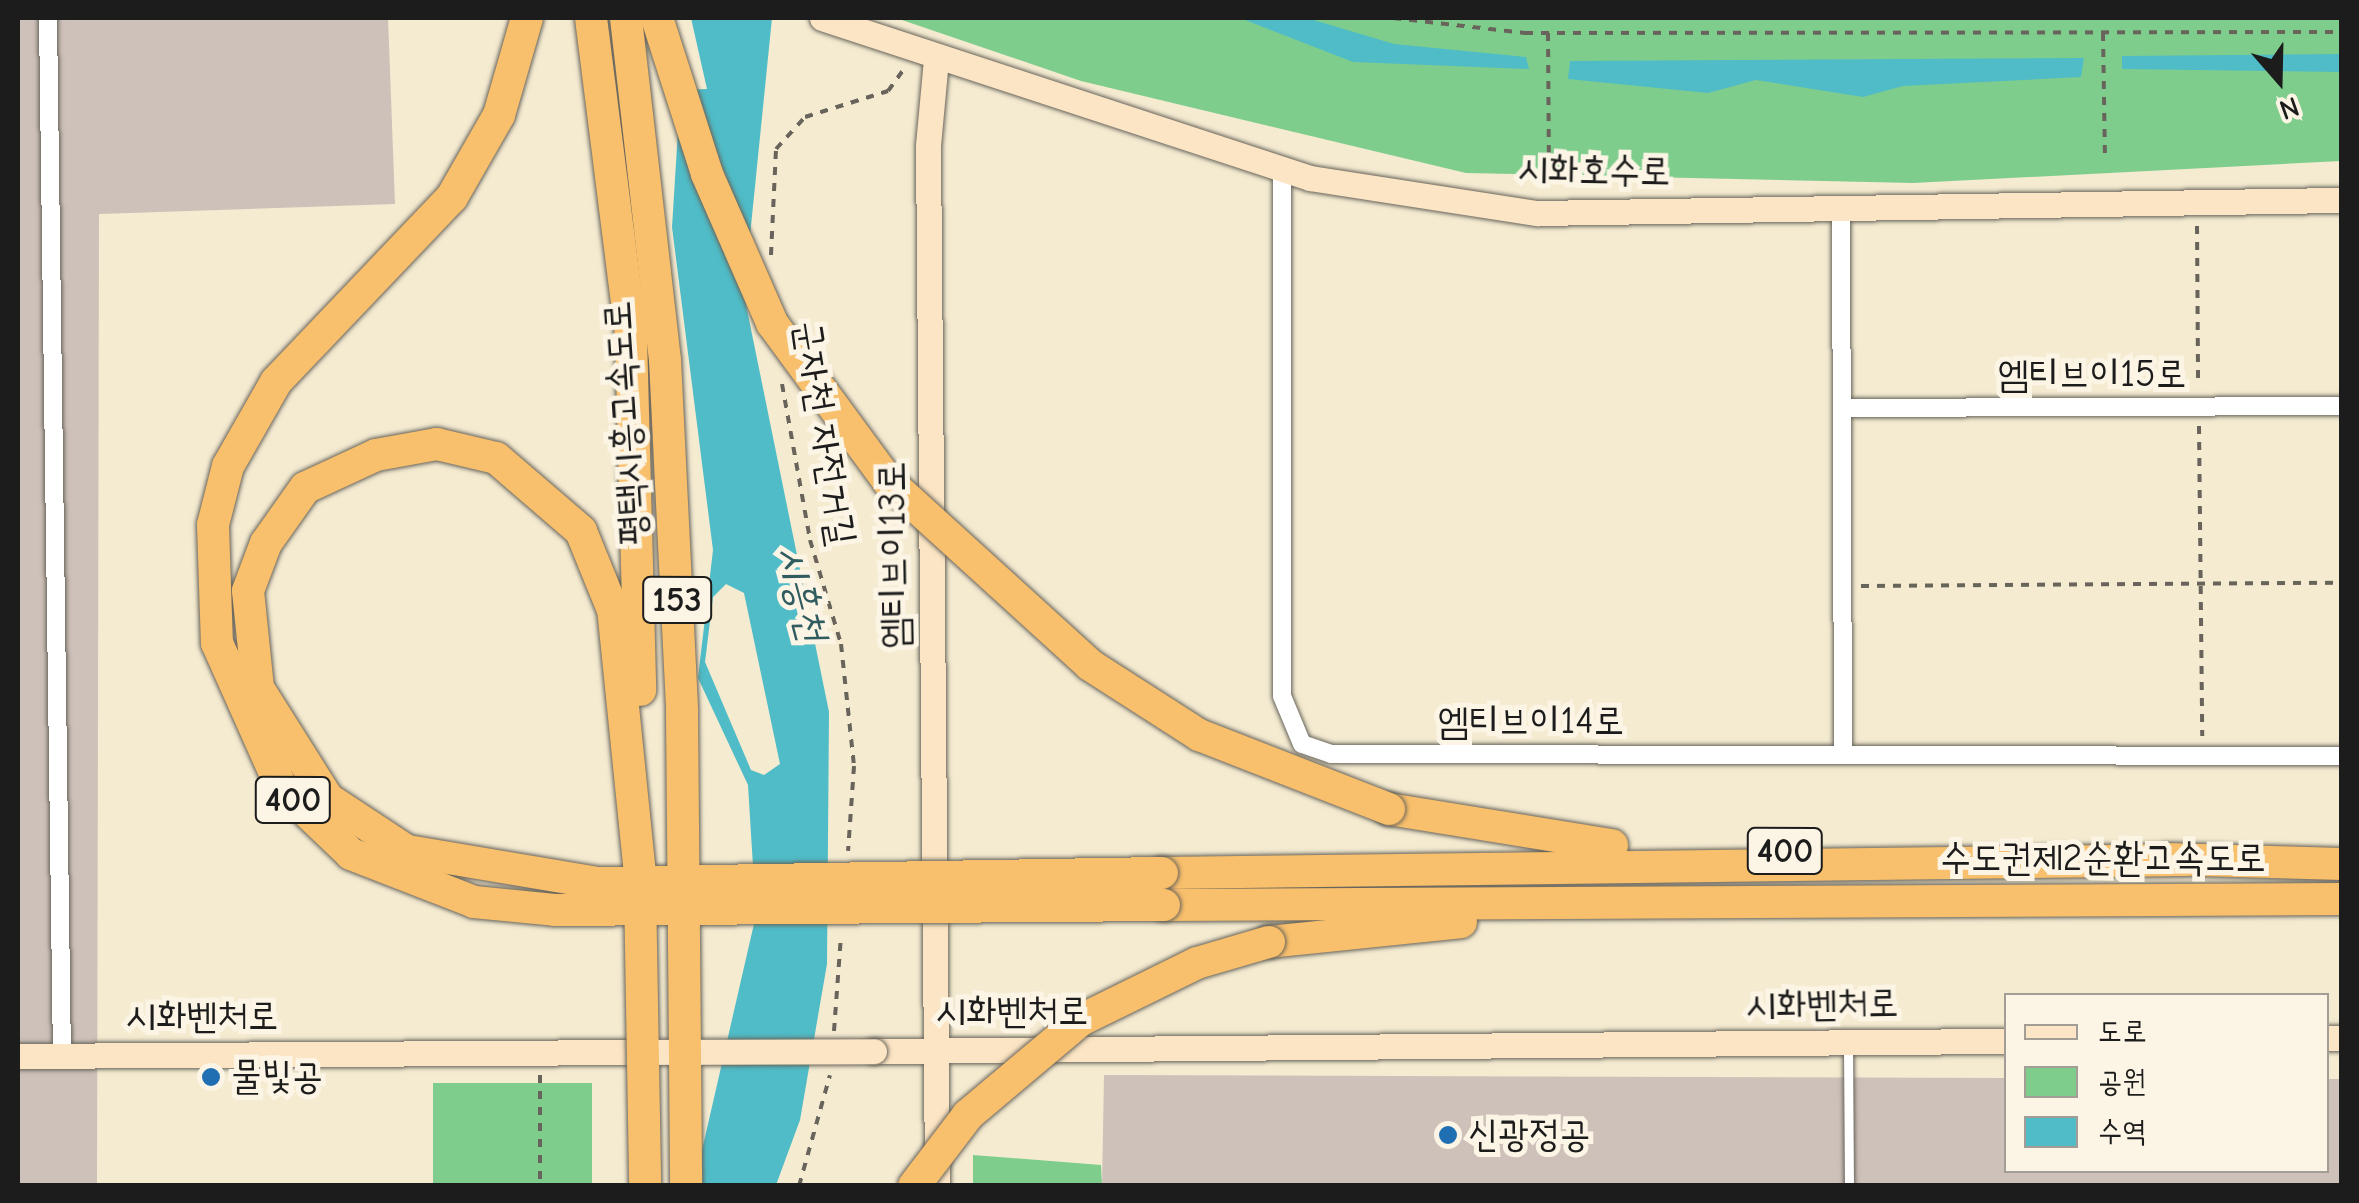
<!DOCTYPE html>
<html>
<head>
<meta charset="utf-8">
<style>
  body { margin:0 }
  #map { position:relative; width:2359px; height:1203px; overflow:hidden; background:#f4ebd1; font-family:"Comic Neue","Poor Story",sans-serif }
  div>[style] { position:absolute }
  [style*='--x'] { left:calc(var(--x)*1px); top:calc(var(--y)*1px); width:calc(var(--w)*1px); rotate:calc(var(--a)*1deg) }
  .industrial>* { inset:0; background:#cec1b9 }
  .green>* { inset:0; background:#7fcd8c; transform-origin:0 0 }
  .water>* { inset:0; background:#4fbcc7 }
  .pier>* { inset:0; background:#f4ebd1 }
  .path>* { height:4px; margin-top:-2px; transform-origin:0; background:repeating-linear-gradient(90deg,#68645b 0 8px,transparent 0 16px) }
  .roads { filter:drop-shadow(0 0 2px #68645b) drop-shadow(0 0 2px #68645b) }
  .lane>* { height:9px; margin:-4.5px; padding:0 4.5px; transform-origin:4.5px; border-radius:4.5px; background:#fff }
  .street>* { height:18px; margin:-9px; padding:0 9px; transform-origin:9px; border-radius:9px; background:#fff }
  .secondary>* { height:25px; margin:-12.5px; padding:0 12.5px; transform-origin:12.5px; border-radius:12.5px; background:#fce5c4 }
  .highway>* { height:32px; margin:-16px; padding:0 16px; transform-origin:16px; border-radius:16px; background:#f8bf6c }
  .bridges { filter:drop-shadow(0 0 2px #68645b) drop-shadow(0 0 2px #68645b) }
  .secondary-bridge>* { height:25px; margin:-12.5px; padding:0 12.5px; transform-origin:12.5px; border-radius:12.5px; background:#fce5c4 }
  .highway-bridge>* { height:32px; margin:-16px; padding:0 16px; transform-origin:16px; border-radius:16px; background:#f8bf6c }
  .dots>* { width:28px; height:28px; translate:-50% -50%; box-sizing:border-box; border:5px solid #fcf5e5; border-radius:50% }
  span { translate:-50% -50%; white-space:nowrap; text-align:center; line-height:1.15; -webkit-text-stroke:10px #fcf5e5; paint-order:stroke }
  .shield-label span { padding:2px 8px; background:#fcf5e5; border:2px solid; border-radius:8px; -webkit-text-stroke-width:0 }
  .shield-label { font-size:35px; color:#1c1c1c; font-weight:700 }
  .street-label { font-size:38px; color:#1c1c1c }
  .poi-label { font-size:38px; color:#1c1c1c }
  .left { translate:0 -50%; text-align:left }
  .water-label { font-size:40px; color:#305c60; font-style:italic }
  .frame { position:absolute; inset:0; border:20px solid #1c1c1c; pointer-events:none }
  .legend { position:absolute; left:2004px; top:993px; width:325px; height:180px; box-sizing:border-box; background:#fcf5e5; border:2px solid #a29e95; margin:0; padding:12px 18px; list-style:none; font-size:30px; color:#1c1c1c }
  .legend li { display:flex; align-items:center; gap:20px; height:50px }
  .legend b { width:50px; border:2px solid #a29e95 }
  .north { position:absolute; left:2229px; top:30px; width:100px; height:100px; -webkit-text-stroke:8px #fcf5e5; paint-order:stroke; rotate:160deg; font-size:28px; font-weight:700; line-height:40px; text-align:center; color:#1c1c1c }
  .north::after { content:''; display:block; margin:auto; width:35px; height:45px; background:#1c1c1c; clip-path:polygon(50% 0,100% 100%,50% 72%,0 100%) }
</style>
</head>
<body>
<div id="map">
  <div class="industrial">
    <div style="clip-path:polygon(18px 18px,388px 18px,395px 204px,99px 214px,97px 1185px,18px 1185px)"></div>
    <div style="clip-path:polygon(1104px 1075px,2006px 1078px,2006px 1170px,2326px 1170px,2327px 1079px,2341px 1079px,2341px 1185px,1102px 1186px)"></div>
  </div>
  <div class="green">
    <div style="clip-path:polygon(896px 18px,2341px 18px,2341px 161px,1913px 183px,1466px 173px,1081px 81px)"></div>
    <div style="left:592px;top:1083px;width:102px;height:159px;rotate:90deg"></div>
    <div style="clip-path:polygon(973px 1155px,1101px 1165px,1102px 1185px,973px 1185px)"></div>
  </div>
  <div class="water">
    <div style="clip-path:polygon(evenodd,685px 18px,772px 18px,744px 295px,829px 712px,827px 964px,800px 1120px,776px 1185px,694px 1185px,756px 915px,748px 785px,698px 678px,713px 550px,672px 227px,685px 18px,726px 584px,744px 593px,780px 764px,764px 775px,751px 770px,705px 662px,713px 597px,726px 584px)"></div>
    <div style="clip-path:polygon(1240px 18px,1307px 18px,1394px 44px,1526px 57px,1529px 69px,1353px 62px)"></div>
    <div style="clip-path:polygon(2341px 54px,2341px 72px,2122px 69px,2122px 56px)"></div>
    <div style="clip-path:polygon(2084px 58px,2081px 77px,1903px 86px,1863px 97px,1756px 80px,1708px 93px,1568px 79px,1570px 61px)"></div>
  </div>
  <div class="pier">
    <div style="clip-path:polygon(680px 18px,691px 18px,707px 89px,674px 90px)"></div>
  </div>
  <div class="path">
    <div style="--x:1393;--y:18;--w:133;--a:6.5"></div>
    <div style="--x:1525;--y:33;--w:817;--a:-0.07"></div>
    <div style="--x:1548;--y:33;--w:128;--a:89.6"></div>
    <div style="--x:2103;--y:33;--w:125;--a:89.1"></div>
    <div style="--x:2197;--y:226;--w:160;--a:89.6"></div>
    <div style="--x:771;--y:255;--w:106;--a:-87.3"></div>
    <div style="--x:776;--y:149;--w:43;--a:-47.8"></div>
    <div style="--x:805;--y:117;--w:87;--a:-17.4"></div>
    <div style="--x:888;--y:91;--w:29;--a:-54"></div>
    <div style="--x:782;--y:384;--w:158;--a:79.8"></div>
    <div style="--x:810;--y:540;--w:109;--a:73.4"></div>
    <div style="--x:841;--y:644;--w:123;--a:83.9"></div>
    <div style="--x:854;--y:766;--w:85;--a:94"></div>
    <div style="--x:2199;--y:426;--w:310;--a:89.4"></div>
    <div style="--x:1861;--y:586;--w:481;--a:-0.4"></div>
    <div style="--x:834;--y:1031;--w:95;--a:-85.8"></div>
    <div style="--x:540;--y:1075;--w:111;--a:90"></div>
    <div style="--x:799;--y:1186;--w:115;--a:-74.4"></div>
  </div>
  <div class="roads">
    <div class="lane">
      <div style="--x:1848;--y:1045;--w:141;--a:89.6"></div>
    </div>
    <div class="street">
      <div style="--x:48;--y:18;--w:1038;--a:89.23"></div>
      <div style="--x:1282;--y:169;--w:527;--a:90"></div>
      <div style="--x:1282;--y:696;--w:52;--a:67.4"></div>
      <div style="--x:1302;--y:744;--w:31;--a:19"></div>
      <div style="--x:1331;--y:754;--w:1011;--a:0.11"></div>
      <div style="--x:1841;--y:208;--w:547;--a:89.79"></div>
      <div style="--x:1842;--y:408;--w:500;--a:-0.23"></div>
    </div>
    <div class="secondary">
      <div style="--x:822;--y:18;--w:514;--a:18.15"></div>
      <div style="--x:1310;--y:178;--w:230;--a:8.8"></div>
      <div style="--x:1537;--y:213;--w:805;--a:-0.93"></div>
      <div style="--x:936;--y:59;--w:87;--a:95.3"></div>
      <div style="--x:928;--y:146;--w:1040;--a:89.5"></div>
      <div style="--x:2326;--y:1038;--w:16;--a:0"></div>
      <div style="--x:874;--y:1051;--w:1132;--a:-0.51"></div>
      <div style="--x:18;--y:1056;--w:624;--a:-0.37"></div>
    </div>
    <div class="highway">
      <div style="--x:1389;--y:809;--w:226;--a:9.2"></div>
      <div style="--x:2166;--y:859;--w:176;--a:1.6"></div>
      <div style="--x:1162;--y:873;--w:1023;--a:-0.73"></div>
      <div style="--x:1164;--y:905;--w:1178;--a:-0.29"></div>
      <div style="--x:1269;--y:942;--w:193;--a:-5.9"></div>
    </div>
  </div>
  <div class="bridges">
    <div class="secondary-bridge">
      <div style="--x:642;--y:1052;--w:232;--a:-0.2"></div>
    </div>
    <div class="highway-bridge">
      <div style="--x:527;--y:18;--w:101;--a:106.1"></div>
      <div style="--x:499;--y:115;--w:95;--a:119.8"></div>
      <div style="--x:452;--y:197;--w:255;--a:133.6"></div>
      <div style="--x:276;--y:382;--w:97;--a:119.7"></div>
      <div style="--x:228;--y:466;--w:61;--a:104.3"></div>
      <div style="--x:213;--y:525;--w:118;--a:88.1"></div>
      <div style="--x:217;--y:643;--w:158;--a:66"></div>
      <div style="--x:281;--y:787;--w:97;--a:43.7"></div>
      <div style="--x:351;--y:854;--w:132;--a:21.3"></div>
      <div style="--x:474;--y:902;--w:81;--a:5.6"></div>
      <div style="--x:555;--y:910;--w:609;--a:-0.47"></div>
      <div style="--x:591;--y:18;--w:321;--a:82.8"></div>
      <div style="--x:631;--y:336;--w:354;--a:88.5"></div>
      <div style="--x:626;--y:18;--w:344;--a:83.5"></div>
      <div style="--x:665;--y:360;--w:352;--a:87.2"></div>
      <div style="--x:682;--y:712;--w:474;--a:89.5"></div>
      <div style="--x:657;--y:18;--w:164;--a:72.2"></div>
      <div style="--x:707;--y:174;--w:163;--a:66.4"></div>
      <div style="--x:772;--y:323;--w:196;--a:53.7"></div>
      <div style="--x:888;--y:481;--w:273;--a:42.3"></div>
      <div style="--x:1090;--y:665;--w:130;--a:32.7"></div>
      <div style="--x:1199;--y:735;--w:204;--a:21.3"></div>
      <div style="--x:640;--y:874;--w:265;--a:-95.8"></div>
      <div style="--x:613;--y:610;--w:85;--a:-112.1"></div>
      <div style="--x:581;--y:531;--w:112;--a:-139.3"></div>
      <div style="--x:496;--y:458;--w:61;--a:-166.7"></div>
      <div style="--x:437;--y:444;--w:62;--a:169.8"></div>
      <div style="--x:376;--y:455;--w:78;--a:155.1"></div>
      <div style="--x:305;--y:488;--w:67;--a:125.3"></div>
      <div style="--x:266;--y:543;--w:51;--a:110.6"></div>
      <div style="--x:248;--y:591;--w:98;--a:84.1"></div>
      <div style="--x:258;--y:688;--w:131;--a:57.8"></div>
      <div style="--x:328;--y:799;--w:95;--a:33.4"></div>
      <div style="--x:407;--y:851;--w:194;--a:9.5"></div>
      <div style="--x:598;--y:883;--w:564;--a:-1.02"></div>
      <div style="--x:640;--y:889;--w:297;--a:89"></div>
      <div style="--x:914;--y:1186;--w:89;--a:-52.7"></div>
      <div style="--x:968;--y:1115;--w:148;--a:-40.1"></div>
      <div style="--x:1081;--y:1020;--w:129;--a:-26.2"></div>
      <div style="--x:1197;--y:963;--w:75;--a:-16.3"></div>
    </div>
  </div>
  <div class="dots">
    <div style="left:211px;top:1077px;background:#1f6fb2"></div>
    <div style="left:1448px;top:1135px;background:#1f6fb2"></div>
  </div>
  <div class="shield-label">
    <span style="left:677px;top:600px">153</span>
    <span style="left:293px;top:800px">400</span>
    <span style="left:1785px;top:851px">400</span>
  </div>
  <div class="street-label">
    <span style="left:1594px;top:171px;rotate:1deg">시화호수로</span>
    <span style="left:2092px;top:375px">엠티브이15로</span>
    <span style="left:626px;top:423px;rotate:-94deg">평택시흥고속도로</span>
    <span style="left:824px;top:433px;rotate:81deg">군자천 자전거길</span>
    <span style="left:894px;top:555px;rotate:-91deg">엠티브이13로</span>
    <span style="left:1531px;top:722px">엠티브이14로</span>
    <span style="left:2103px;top:859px">수도권제2순환고속도로</span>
    <span style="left:1822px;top:1005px;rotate:-1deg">시화벤처로</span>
    <span style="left:1012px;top:1012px">시화벤처로</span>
    <span style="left:202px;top:1017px">시화벤처로</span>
  </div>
  <div class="poi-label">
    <span class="left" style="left:231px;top:1077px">물빛공</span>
    <span class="left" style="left:1468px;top:1135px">신광정공</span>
  </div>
  <div class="water-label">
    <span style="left:802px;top:593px;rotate:75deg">시흥천</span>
  </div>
  <div class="frame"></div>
  <ul class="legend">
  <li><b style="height:12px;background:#fce5c4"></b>도로</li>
  <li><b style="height:28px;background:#7fcd8c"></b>공원</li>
  <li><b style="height:28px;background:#4fbcc7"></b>수역</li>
  </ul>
  <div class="north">N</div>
</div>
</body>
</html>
